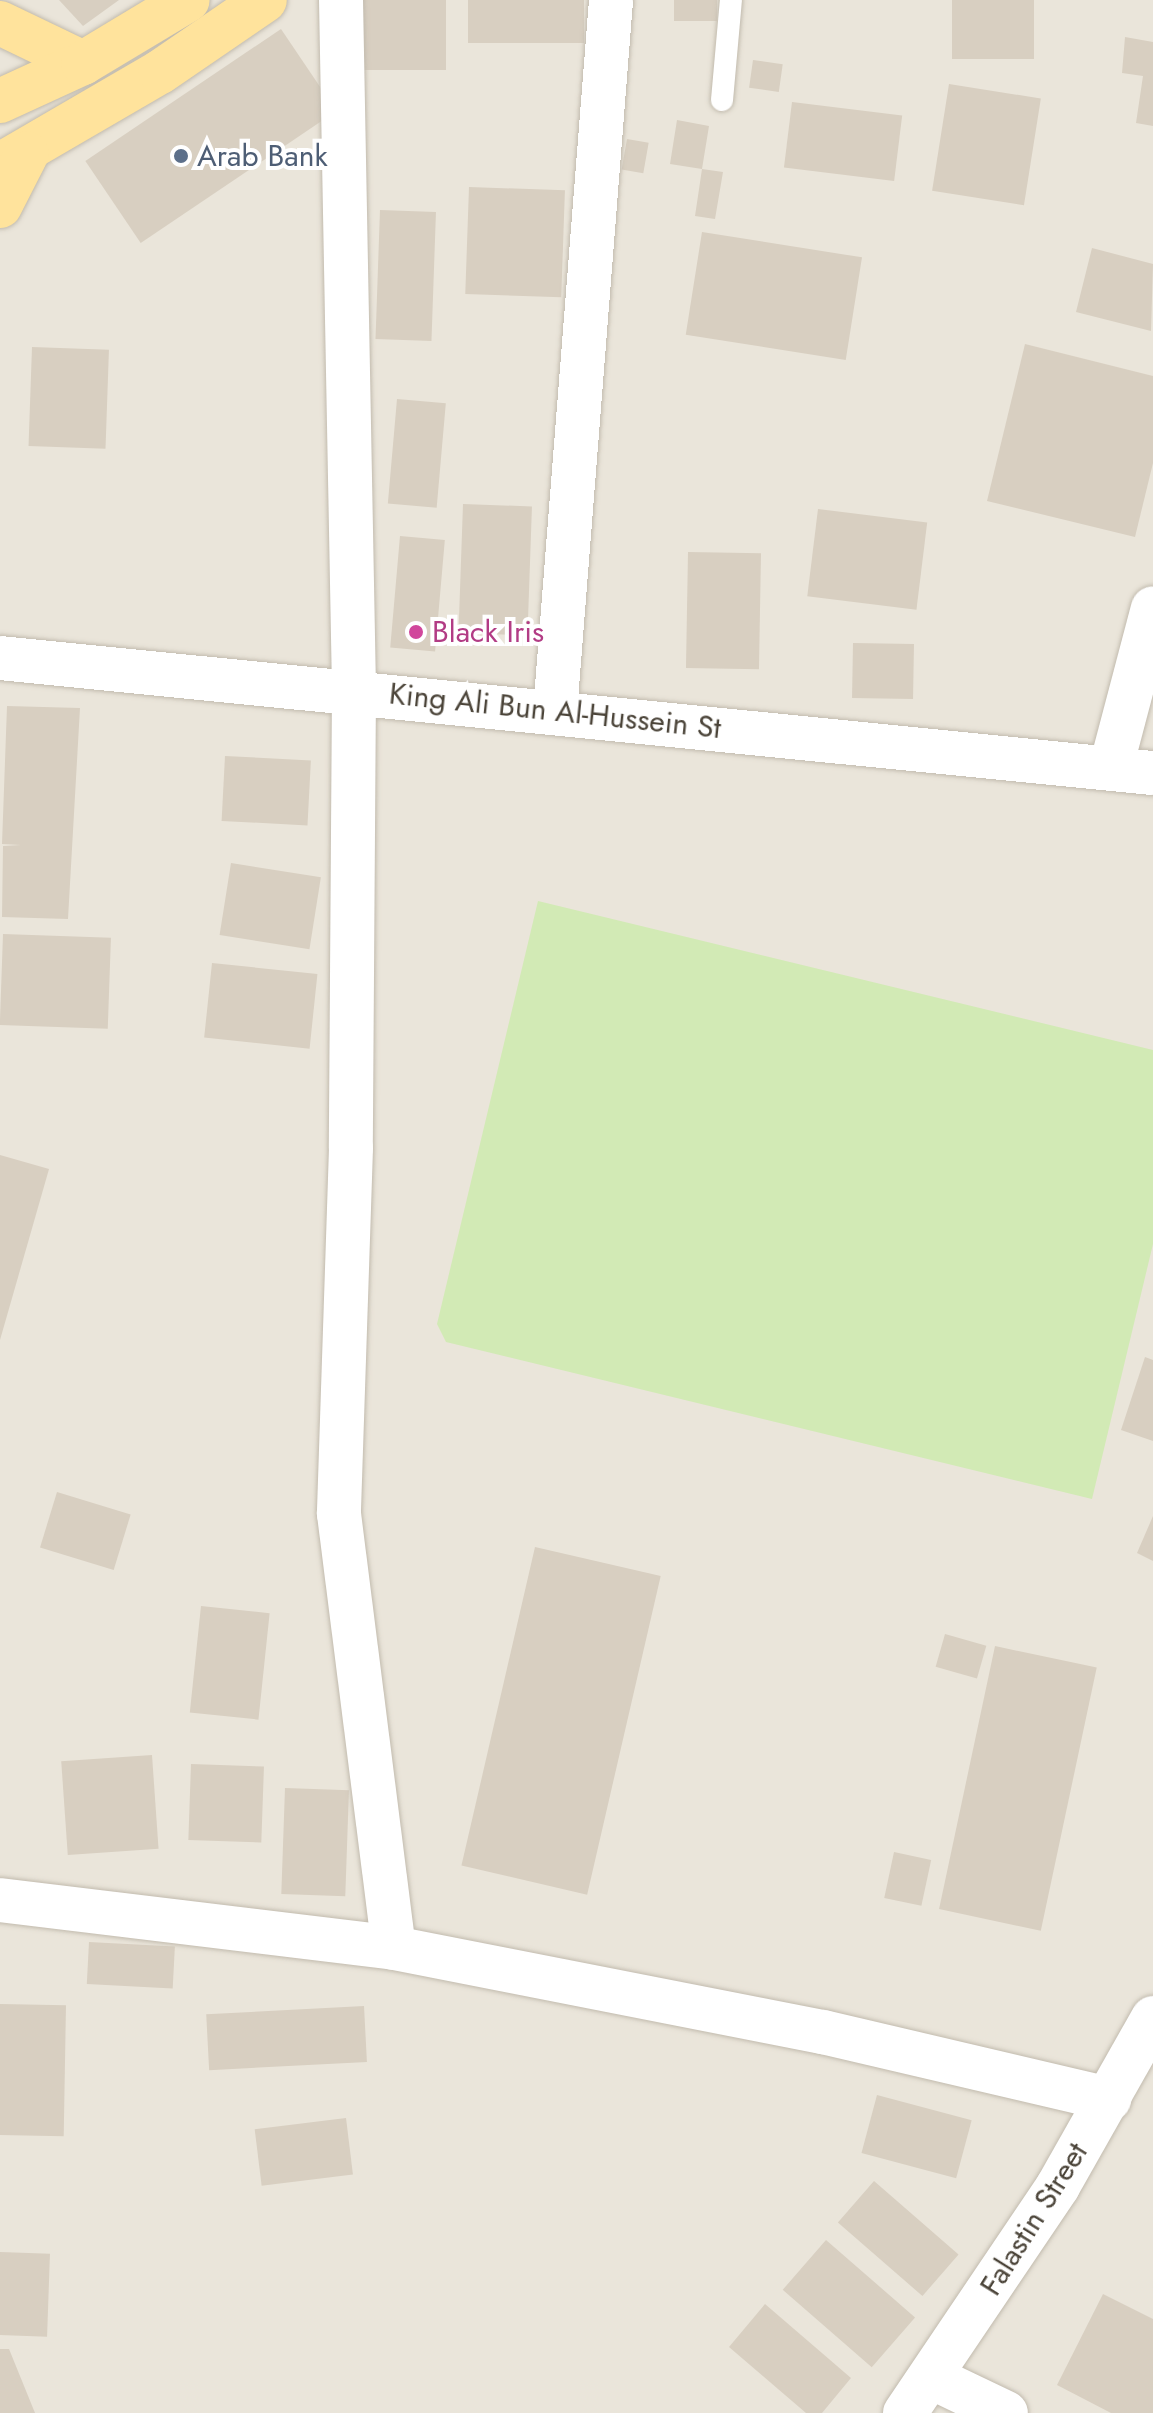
<!DOCTYPE html>
<html>
<head>
<meta charset="utf-8">
<style>
  body { margin:0 }
  #map { position:relative; width:1153px; height:2413px; overflow:hidden; background:#f6f3ec; font-family:Jost,sans-serif }
  div>[style] { position:absolute }
  [style*='--x'] { left:calc(var(--x)*1px); top:calc(var(--y)*1px); width:calc(var(--w)*1px); rotate:calc(var(--a)*1deg) }
  .residential>* { inset:0; background:#eae5da; transform-origin:0 0 }
  .green>* { inset:0; background:#d2eab5 }
  .building>* { inset:0; background:#d8cfc1; transform-origin:0 0 }
  .roads { filter:drop-shadow(0 0 2px #c2bbae) drop-shadow(0 0 2px #c2bbae) }
  .service>* { height:22px; margin:-11px; padding:0 11px; transform-origin:11px; border-radius:11px; background:#fff }
  .minor>* { height:44px; margin:-22px; padding:0 22px; transform-origin:22px; border-radius:22px; background:#fff }
  .primary>* { height:44px; margin:-22px; padding:0 22px; transform-origin:22px; border-radius:22px; background:#ffe39c }
  .dots>* { width:22px; height:22px; translate:-50% -50%; box-sizing:border-box; border:4px solid #fff; border-radius:50% }
  span { translate:-50% -50%; white-space:nowrap; text-align:center; line-height:1.15; -webkit-text-stroke:8px #fff; paint-order:stroke }
  .service-label { font-size:30px; color:#4e5e75 }
  .left { translate:0 -50%; text-align:left }
  .hotel-label { font-size:30px; color:#b23c85 }
  .street-label { font-size:30px; color:#4b4439 }
</style>
</head>
<body>
<div id="map">
  <div class="residential">
    <div style="left:0;top:0;width:1153px;height:2413px"></div>
  </div>
  <div class="green">
    <div style="clip-path:polygon(538px 901px,1153px 1050px,1153px 1244px,1092px 1499px,446px 1342px,437px 1324px)"></div>
  </div>
  <div class="building">
    <div style="clip-path:polygon(59px 0,119px 0,83px 26px)"></div>
    <div style="left:354px;top:0;width:92px;height:70px"></div>
    <div style="left:468px;top:0;width:116px;height:43px"></div>
    <div style="left:674px;top:0;width:43px;height:21px"></div>
    <div style="left:952px;top:0;width:82px;height:59px"></div>
    <div style="left:281px;top:29px;width:99px;height:236px;rotate:56deg"></div>
    <div style="clip-path:polygon(1125px 37px,1153px 42px,1153px 126px,1136px 123px,1143px 76px,1122px 73px)"></div>
    <div style="left:753px;top:60px;width:30px;height:28px;rotate:8deg"></div>
    <div style="left:949px;top:84px;width:93px;height:108px;rotate:9deg"></div>
    <div style="left:792px;top:102px;width:111px;height:66px;rotate:7deg"></div>
    <div style="clip-path:polygon(677px 120px,709px 126px,702px 169px,723px 172px,715px 219px,695px 216px,702px 169px,670px 164px)"></div>
    <div style="left:627px;top:139px;width:22px;height:31px;rotate:10deg"></div>
    <div style="left:469px;top:187px;width:96px;height:107px;rotate:2deg"></div>
    <div style="left:380px;top:210px;width:56px;height:129px;rotate:2deg"></div>
    <div style="left:702px;top:232px;width:162px;height:104px;rotate:9deg"></div>
    <div style="clip-path:polygon(1092px 248px,1153px 264px,1151px 331px,1076px 312px)"></div>
    <div style="clip-path:polygon(1025px 344px,1153px 376px,1153px 463px,1135px 537px,987px 501px)"></div>
    <div style="left:32px;top:347px;width:77px;height:99px;rotate:2deg"></div>
    <div style="left:397px;top:399px;width:49px;height:105px;rotate:5deg"></div>
    <div style="left:463px;top:504px;width:69px;height:129px;rotate:2deg"></div>
    <div style="left:818px;top:509px;width:110px;height:88px;rotate:7deg"></div>
    <div style="left:400px;top:536px;width:45px;height:112px;rotate:5deg"></div>
    <div style="left:688px;top:552px;width:73px;height:116px;rotate:1deg"></div>
    <div style="left:853px;top:643px;width:61px;height:55px;rotate:1deg"></div>
    <div style="clip-path:polygon(7px 706px,80px 708px,68px 919px,2px 917px,3px 846px,21px 845px,2px 844px)"></div>
    <div style="left:225px;top:756px;width:86px;height:65px;rotate:3deg"></div>
    <div style="left:231px;top:863px;width:91px;height:73px;rotate:9deg"></div>
    <div style="left:3px;top:934px;width:108px;height:91px;rotate:2deg"></div>
    <div style="left:212px;top:963px;width:106px;height:75px;rotate:6deg"></div>
    <div style="left:0;top:1155px;width:51px;height:293px;rotate:16deg"></div>
    <div style="clip-path:polygon(1145px 1357px,1153px 1360px,1153px 1441px,1121px 1430px)"></div>
    <div style="left:57px;top:1492px;width:77px;height:58px;rotate:17deg"></div>
    <div style="clip-path:polygon(1153px 1516px,1153px 1561px,1137px 1553px)"></div>
    <div style="left:535px;top:1547px;width:129px;height:327px;rotate:13deg"></div>
    <div style="left:201px;top:1606px;width:69px;height:107px;rotate:6deg"></div>
    <div style="left:945px;top:1634px;width:43px;height:34px;rotate:16deg"></div>
    <div style="left:995px;top:1646px;width:104px;height:269px;rotate:12deg"></div>
    <div style="left:152px;top:1755px;width:94px;height:91px;rotate:86deg"></div>
    <div style="left:191px;top:1764px;width:73px;height:76px;rotate:2deg"></div>
    <div style="left:285px;top:1788px;width:64px;height:106px;rotate:2deg"></div>
    <div style="left:894px;top:1852px;width:38px;height:47px;rotate:12deg"></div>
    <div style="left:89px;top:1942px;width:86px;height:42px;rotate:3deg"></div>
    <div style="left:0;top:2004px;width:66px;height:131px;rotate:1deg"></div>
    <div style="left:364px;top:2006px;width:56px;height:158px;rotate:87deg"></div>
    <div style="left:877px;top:2095px;width:98px;height:60px;rotate:15deg"></div>
    <div style="left:346px;top:2118px;width:57px;height:92px;rotate:83deg"></div>
    <div style="left:874px;top:2181px;width:112px;height:55px;rotate:41deg"></div>
    <div style="left:826px;top:2240px;width:118px;height:66px;rotate:41deg"></div>
    <div style="left:0;top:2252px;width:50px;height:83px;rotate:2deg"></div>
    <div style="clip-path:polygon(1103px 2294px,1153px 2319px,1153px 2413px,1111px 2413px,1057px 2385px)"></div>
    <div style="clip-path:polygon(765px 2304px,851px 2378px,822px 2413px,806px 2413px,729px 2347px)"></div>
    <div style="clip-path:polygon(0 2349px,9px 2349px,35px 2413px,0 2413px)"></div>
  </div>
  <div class="roads">
    <div class="service">
      <div style="--x:722;--y:100;--w:100;--a:-84.9"></div>
    </div>
    <div class="minor">
      <div style="--x:341;--y:0;--w:689;--a:88.92"></div>
      <div style="--x:354;--y:689;--w:459;--a:90.4"></div>
      <div style="--x:351;--y:1148;--w:366;--a:91.9"></div>
      <div style="--x:339;--y:1514;--w:437;--a:82.8"></div>
      <div style="--x:0;--y:658;--w:1159;--a:5.7"></div>
      <div style="--x:555;--y:712;--w:714;--a:-85.5"></div>
      <div style="--x:1111;--y:767;--w:164;--a:-75.2"></div>
      <div style="--x:0;--y:1900;--w:397;--a:6.9"></div>
      <div style="--x:394;--y:1948;--w:437;--a:11.1"></div>
      <div style="--x:823;--y:2032;--w:294;--a:13.2"></div>
      <div style="--x:931;--y:2377;--w:83;--a:25.6"></div>
      <div style="--x:905;--y:2413;--w:274;--a:-56"></div>
      <div style="--x:1058;--y:2186;--w:193;--a:-60.5"></div>
    </div>
    <div class="primary">
      <div style="--x:0;--y:23;--w:92;--a:25.7"></div>
      <div style="--x:0;--y:101;--w:91;--a:-24.6"></div>
      <div style="--x:83;--y:63;--w:122;--a:-31"></div>
      <div style="--x:0;--y:165;--w:185;--a:-30.2"></div>
      <div style="--x:160;--y:72;--w:127;--a:-34.4"></div>
      <div style="--x:0;--y:206;--w:59;--a:-63"></div>
    </div>
  </div>
  <div class="dots">
    <div style="left:181px;top:156px;background:#5c6f8a"></div>
    <div style="left:416px;top:632px;background:#d1479c"></div>
  </div>
  <div class="service-label">
    <span class="left" style="left:197px;top:156px">Arab Bank</span>
  </div>
  <div class="hotel-label">
    <span class="left" style="left:432px;top:632px">Black Iris</span>
  </div>
  <div class="street-label">
    <span style="left:555px;top:711px;rotate:6deg">King Ali Bun Al-Hussein St</span>
    <span style="left:1034px;top:2219px;rotate:-58deg">Falastin Street</span>
  </div>
</div>
</body>
</html>
